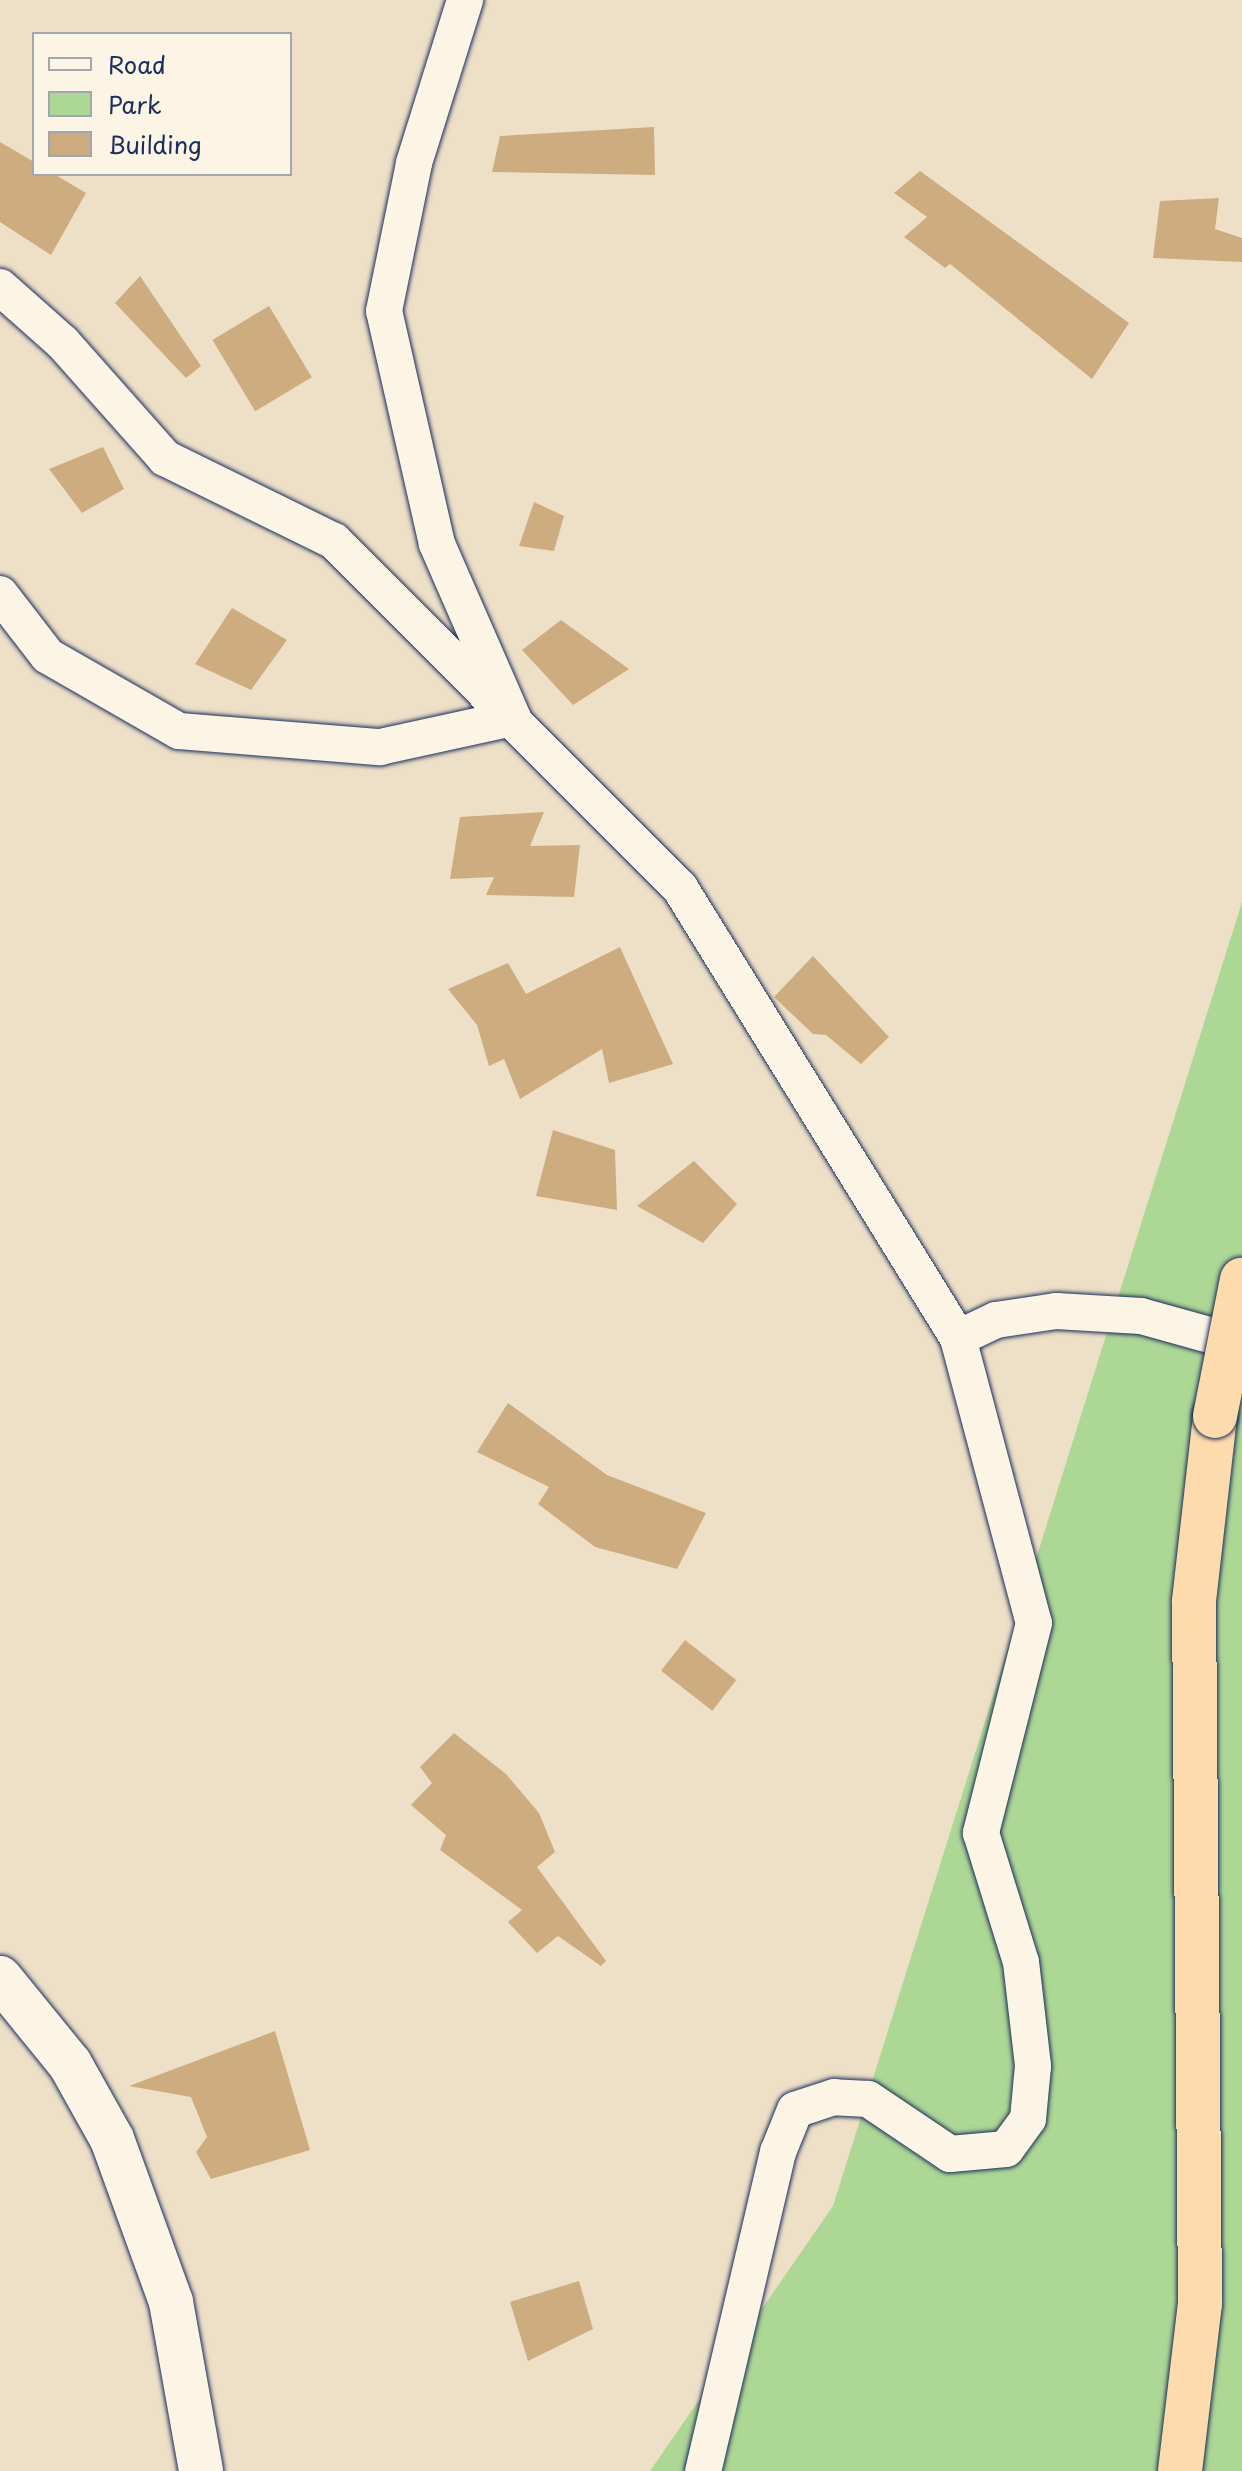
<!DOCTYPE html>
<html>
<head>
<meta charset="utf-8">
<style>
  body { margin:0 }
  #map { position:relative; width:1242px; height:2471px; overflow:hidden; background:#eedfc7; font-family:"Playpen Sans",sans-serif }
  div>[style] { position:absolute }
  [style*='--x'] { left:calc(var(--x)*1px); top:calc(var(--y)*1px); width:calc(var(--w)*1px); rotate:calc(var(--a)*1deg) }
  .green>* { inset:0; background:#add795 }
  .building>* { inset:0; background:#cdad80; transform-origin:0 0 }
  .roads { filter:drop-shadow(0 0 2px #1b2f5e) drop-shadow(0 0 2px #1b2f5e) }
  .street>* { height:36px; margin:-18px; padding:0 18px; transform-origin:18px; border-radius:18px; background:#fcf5e5 }
  .secondary>* { height:44px; margin:-22px; padding:0 22px; transform-origin:22px; border-radius:22px; background:#fcf5e5 }
  .highway>* { height:44px; margin:-22px; padding:0 22px; transform-origin:22px; border-radius:22px; background:#fedbac }
  .bridges { filter:drop-shadow(0 0 2px #1b2f5e) drop-shadow(0 0 2px #1b2f5e) }
  .highway-bridge>* { height:44px; margin:-22px; padding:0 22px; transform-origin:22px; border-radius:22px; background:#fedbac }
  span { translate:-50% -50%; white-space:nowrap; text-align:center; line-height:1.15; -webkit-text-stroke:6px #fcf5e5; paint-order:stroke }
  .legend { position:absolute; left:32px; top:32px; width:260px; height:144px; box-sizing:border-box; background:#fcf5e5; border:2px solid #a2a6af; margin:0; padding:10px 14px; list-style:none; font-size:24px; color:#1b2f5e }
  .legend li { display:flex; align-items:center; gap:16px; height:40px }
  .legend b { width:40px; border:2px solid #a2a6af }
</style>
</head>
<body>
<div id="map">
  <div class="green">
    <div style="clip-path:polygon(1242px 902px,1242px 2471px,650px 2471px,833px 2206px)"></div>
  </div>
  <div class="building">
    <div style="clip-path:polygon(654px 127px,655px 175px,492px 172px,500px 136px)"></div>
    <div style="clip-path:polygon(0 142px,34px 162px,34px 174px,54px 174px,86px 193px,51px 255px,0 222px)"></div>
    <div style="clip-path:polygon(920px 171px,1129px 323px,1092px 379px,950px 264px,945px 268px,904px 237px,927px 217px,894px 193px)"></div>
    <div style="clip-path:polygon(1219px 198px,1215px 229px,1242px 238px,1242px 262px,1153px 258px,1160px 201px)"></div>
    <div style="clip-path:polygon(140px 276px,201px 366px,186px 378px,115px 303px)"></div>
    <div style="left:269px;top:306px;width:83px;height:66px;rotate:59deg"></div>
    <div style="clip-path:polygon(103px 447px,124px 489px,82px 513px,49px 469px)"></div>
    <div style="clip-path:polygon(534px 502px,564px 516px,554px 551px,519px 546px)"></div>
    <div style="clip-path:polygon(232px 608px,287px 640px,251px 690px,195px 664px)"></div>
    <div style="clip-path:polygon(561px 620px,629px 669px,573px 705px,522px 650px)"></div>
    <div style="clip-path:polygon(544px 812px,530px 846px,580px 845px,574px 897px,486px 895px,494px 877px,450px 879px,460px 817px)"></div>
    <div style="clip-path:polygon(620px 947px,673px 1064px,609px 1083px,602px 1049px,520px 1099px,504px 1059px,489px 1066px,477px 1025px,448px 989px,508px 963px,526px 994px)"></div>
    <div style="clip-path:polygon(813px 956px,889px 1037px,861px 1064px,826px 1035px,813px 1034px,774px 997px)"></div>
    <div style="clip-path:polygon(553px 1130px,615px 1150px,617px 1210px,536px 1196px)"></div>
    <div style="clip-path:polygon(694px 1161px,737px 1204px,703px 1243px,637px 1206px)"></div>
    <div style="clip-path:polygon(508px 1403px,607px 1475px,706px 1513px,677px 1569px,595px 1547px,538px 1504px,549px 1487px,477px 1452px)"></div>
    <div style="left:685px;top:1640px;width:65px;height:39px;rotate:38deg"></div>
    <div style="clip-path:polygon(454px 1733px,506px 1774px,539px 1813px,555px 1852px,537px 1867px,606px 1961px,601px 1966px,558px 1936px,537px 1953px,508px 1922px,522px 1910px,440px 1850px,446px 1835px,411px 1805px,432px 1783px,420px 1767px)"></div>
    <div style="clip-path:polygon(275px 2031px,310px 2150px,211px 2179px,196px 2152px,207px 2137px,191px 2097px,129px 2086px)"></div>
    <div style="clip-path:polygon(579px 2281px,593px 2329px,528px 2361px,510px 2302px)"></div>
  </div>
  <div class="roads">
    <div class="street">
      <div style="--x:0;--y:287;--w:84;--a:41.6"></div>
      <div style="--x:63;--y:343;--w:154;--a:48.4"></div>
      <div style="--x:165;--y:458;--w:188;--a:26.2"></div>
      <div style="--x:334;--y:541;--w:490;--a:45.1"></div>
      <div style="--x:680;--y:888;--w:529;--a:58.29"></div>
      <div style="--x:958;--y:1338;--w:295;--a:75.1"></div>
      <div style="--x:1034;--y:1623;--w:217;--a:104.2"></div>
      <div style="--x:981;--y:1833;--w:135;--a:72.8"></div>
      <div style="--x:1021;--y:1962;--w:105;--a:83.4"></div>
      <div style="--x:1033;--y:2066;--w:53;--a:95.4"></div>
      <div style="--x:1028;--y:2119;--w:37;--a:126"></div>
      <div style="--x:1006;--y:2149;--w:56;--a:174.9"></div>
      <div style="--x:950;--y:2154;--w:99;--a:-146.1"></div>
      <div style="--x:868;--y:2099;--w:34;--a:-177"></div>
      <div style="--x:834;--y:2097;--w:41;--a:161.6"></div>
      <div style="--x:795;--y:2110;--w:45;--a:112"></div>
      <div style="--x:778;--y:2152;--w:328;--a:103.2"></div>
      <div style="--x:0;--y:594;--w:78;--a:52.3"></div>
      <div style="--x:48;--y:656;--w:151;--a:29.8"></div>
      <div style="--x:179;--y:731;--w:202;--a:4.6"></div>
      <div style="--x:380;--y:747;--w:136;--a:-12.3"></div>
      <div style="--x:513;--y:718;--w:190;--a:-113.6"></div>
      <div style="--x:437;--y:544;--w:239;--a:-102.8"></div>
      <div style="--x:384;--y:311;--w:151;--a:-78.5"></div>
      <div style="--x:414;--y:163;--w:171;--a:-72.6"></div>
      <div style="--x:958;--y:1338;--w:42;--a:-25.3"></div>
      <div style="--x:996;--y:1320;--w:61;--a:-8.5"></div>
      <div style="--x:1056;--y:1311;--w:85;--a:3.4"></div>
      <div style="--x:1141;--y:1316;--w:105;--a:15.5"></div>
    </div>
    <div class="secondary">
      <div style="--x:0;--y:1978;--w:111;--a:50.9"></div>
      <div style="--x:70;--y:2064;--w:86;--a:60.8"></div>
      <div style="--x:112;--y:2139;--w:173;--a:70.1"></div>
      <div style="--x:171;--y:2302;--w:172;--a:79.9"></div>
    </div>
    <div class="highway">
      <div style="--x:1180;--y:2471;--w:168;--a:-83.2"></div>
      <div style="--x:1200;--y:2304;--w:703;--a:-90.49"></div>
      <div style="--x:1194;--y:1601;--w:186;--a:-83.5"></div>
    </div>
  </div>
  <div class="bridges">
    <div class="highway-bridge">
      <div style="--x:1215;--y:1416;--w:139;--a:-78.8"></div>
    </div>
  </div>
  <ul class="legend">
  <li><b style="height:10px;background:#fcf5e5"></b>Road</li>
  <li><b style="height:22px;background:#add795"></b>Park</li>
  <li><b style="height:22px;background:#cdad80"></b>Building</li>
  </ul>
</div>
</body>
</html>
